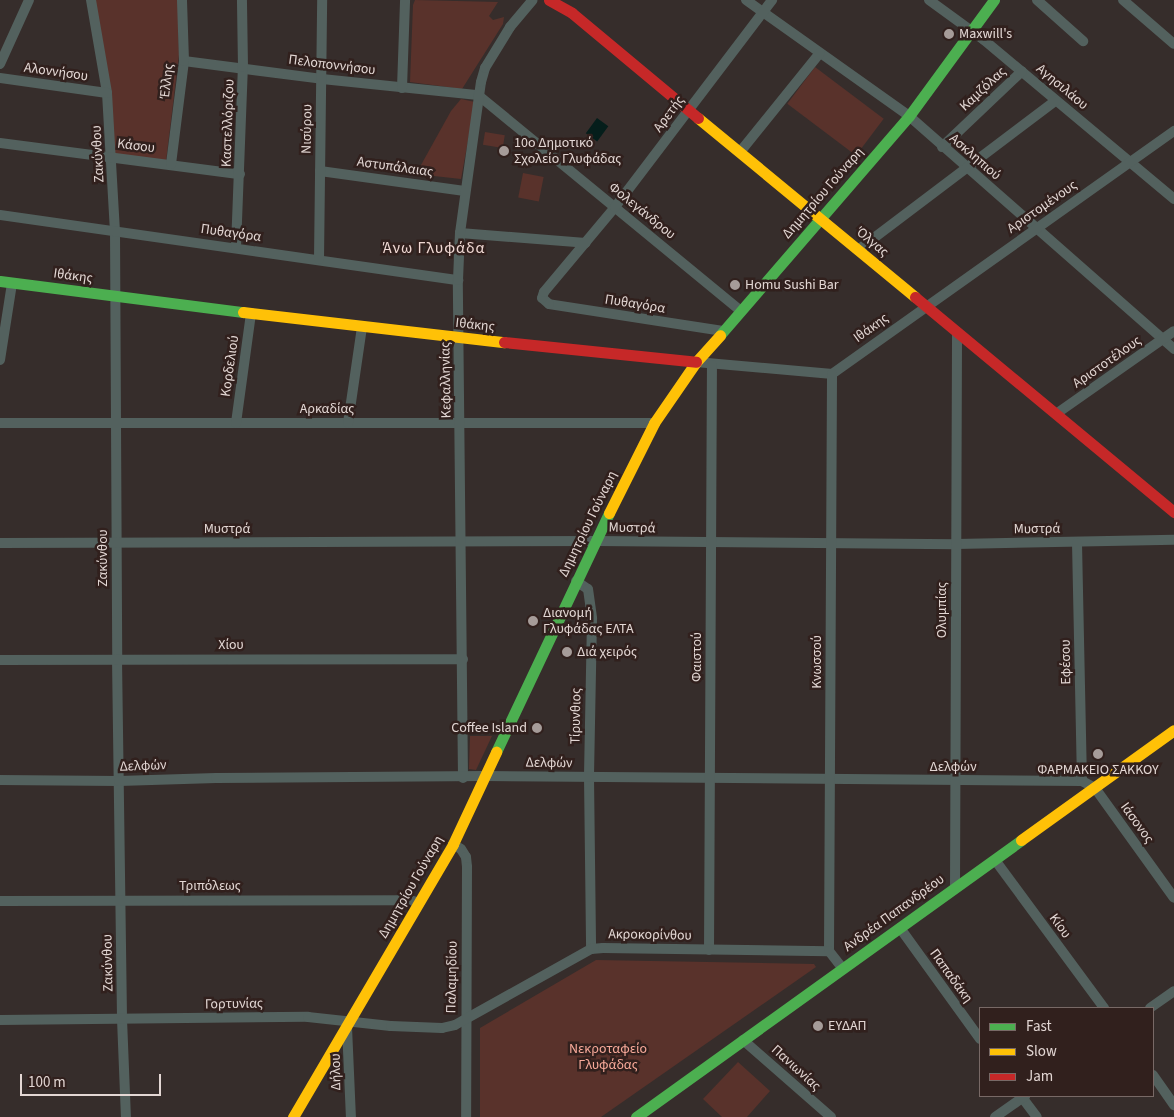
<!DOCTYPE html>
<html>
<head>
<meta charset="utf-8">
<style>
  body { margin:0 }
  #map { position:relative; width:1174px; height:1117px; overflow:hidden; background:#362d2b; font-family:"Source Sans 3",sans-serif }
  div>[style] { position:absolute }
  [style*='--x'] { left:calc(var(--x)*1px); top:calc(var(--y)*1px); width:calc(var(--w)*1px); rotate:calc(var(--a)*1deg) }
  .green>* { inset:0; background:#59322b; transform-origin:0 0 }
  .water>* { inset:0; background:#051e1b; transform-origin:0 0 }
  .street>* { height:10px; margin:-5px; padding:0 5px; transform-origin:5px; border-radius:5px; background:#53615e }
  .fast>* { height:11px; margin:-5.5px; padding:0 5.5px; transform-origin:5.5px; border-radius:5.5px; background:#4caf50 }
  .slow>* { height:11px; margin:-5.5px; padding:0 5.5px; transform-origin:5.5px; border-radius:5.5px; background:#ffc107 }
  .jam>* { height:11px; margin:-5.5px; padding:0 5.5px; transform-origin:5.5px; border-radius:5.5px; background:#c62828 }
  .dots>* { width:14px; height:14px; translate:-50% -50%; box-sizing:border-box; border:2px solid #31201d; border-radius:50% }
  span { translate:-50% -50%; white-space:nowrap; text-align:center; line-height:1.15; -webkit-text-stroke:5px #31201d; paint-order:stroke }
  .poi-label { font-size:14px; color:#e3d7d4 }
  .left { translate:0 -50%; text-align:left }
  .right { translate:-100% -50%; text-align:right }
  .street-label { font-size:14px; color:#e3d7d4 }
  .park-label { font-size:14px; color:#f7a999 }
  .quarter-label { font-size:16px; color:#efd8d3; letter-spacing:1px }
  .legend { position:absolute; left:979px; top:1007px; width:175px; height:90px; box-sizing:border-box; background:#31201d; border:1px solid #786966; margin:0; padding:6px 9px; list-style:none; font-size:15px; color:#e3d7d4 }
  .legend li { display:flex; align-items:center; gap:10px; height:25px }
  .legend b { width:25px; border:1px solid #786966 }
  .scale { position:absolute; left:20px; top:1074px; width:141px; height:22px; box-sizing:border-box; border:2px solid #e3d7d4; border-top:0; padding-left:6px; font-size:15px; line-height:18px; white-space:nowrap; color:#e3d7d4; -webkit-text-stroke:4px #31201d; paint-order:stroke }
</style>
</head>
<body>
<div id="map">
  <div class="green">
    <div style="clip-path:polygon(94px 0,178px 0,179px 55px,166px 161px,115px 155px)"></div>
    <div style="clip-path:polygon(415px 0,498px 2px,489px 16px,493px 20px,504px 17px,503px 24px,462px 89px,410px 82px,413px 5px)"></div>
    <div style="left:815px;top:67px;width:86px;height:46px;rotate:37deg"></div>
    <div style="clip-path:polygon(461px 99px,475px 102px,461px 179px,416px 174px,451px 111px)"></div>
    <div style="left:485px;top:132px;width:20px;height:13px;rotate:9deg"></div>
    <div style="left:523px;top:173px;width:21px;height:25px;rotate:11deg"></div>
    <div style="clip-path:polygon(470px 736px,492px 736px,476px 770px,469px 769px)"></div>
    <div style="clip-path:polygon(596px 960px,814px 964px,816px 967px,601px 1117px,480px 1117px,480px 1028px)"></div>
    <div style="clip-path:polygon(738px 1062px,770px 1091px,747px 1117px,722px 1117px,703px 1099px)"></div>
  </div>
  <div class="water">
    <div style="left:597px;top:118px;width:14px;height:19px;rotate:36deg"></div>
  </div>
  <div class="street">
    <div style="--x:91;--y:0;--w:94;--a:80.2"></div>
    <div style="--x:107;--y:93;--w:138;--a:86.7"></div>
    <div style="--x:115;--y:231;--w:428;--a:89.7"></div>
    <div style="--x:117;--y:659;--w:360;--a:89.2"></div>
    <div style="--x:122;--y:1019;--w:98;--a:87.7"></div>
    <div style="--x:746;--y:0;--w:200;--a:35.4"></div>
    <div style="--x:909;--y:116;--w:353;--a:41.3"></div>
    <div style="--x:929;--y:0;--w:68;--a:36"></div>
    <div style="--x:984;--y:40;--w:248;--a:39.9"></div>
    <div style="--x:1037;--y:0;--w:62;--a:41.7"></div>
    <div style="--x:1123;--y:0;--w:67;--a:40.8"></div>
    <div style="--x:184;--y:61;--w:139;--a:7.4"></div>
    <div style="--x:322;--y:79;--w:157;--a:5.9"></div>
    <div style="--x:478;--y:95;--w:340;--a:39.4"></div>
    <div style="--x:0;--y:64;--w:70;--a:-65.6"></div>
    <div style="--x:0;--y:78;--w:108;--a:8"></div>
    <div style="--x:402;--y:88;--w:88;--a:-88"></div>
    <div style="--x:0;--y:143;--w:242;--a:7.4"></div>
    <div style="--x:942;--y:147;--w:110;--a:-43.5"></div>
    <div style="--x:740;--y:152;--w:127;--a:-51.1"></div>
    <div style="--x:171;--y:164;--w:104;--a:-82.8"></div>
    <div style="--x:184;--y:61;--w:61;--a:-91.9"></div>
    <div style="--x:320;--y:171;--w:146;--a:7.9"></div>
    <div style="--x:0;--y:215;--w:463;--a:8.1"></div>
    <div style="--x:460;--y:233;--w:126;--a:4.5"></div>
    <div style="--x:236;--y:247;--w:180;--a:-87.8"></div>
    <div style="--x:243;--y:67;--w:67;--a:-90.9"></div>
    <div style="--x:858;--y:250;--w:248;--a:-37.1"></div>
    <div style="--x:319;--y:259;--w:259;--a:-89.3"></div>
    <div style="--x:723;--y:331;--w:176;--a:-171.2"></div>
    <div style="--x:549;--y:304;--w:9;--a:-139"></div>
    <div style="--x:542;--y:298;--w:6;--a:-72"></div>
    <div style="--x:544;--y:292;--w:111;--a:-50.1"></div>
    <div style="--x:615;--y:207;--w:260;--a:-52.8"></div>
    <div style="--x:0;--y:360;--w:78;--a:-81.1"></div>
    <div style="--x:696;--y:362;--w:137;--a:5"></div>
    <div style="--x:832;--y:374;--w:420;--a:-35.4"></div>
    <div style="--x:1056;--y:414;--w:144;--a:-35.1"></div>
    <div style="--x:0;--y:423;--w:654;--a:0"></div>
    <div style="--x:236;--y:423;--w:111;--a:-82.2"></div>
    <div style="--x:348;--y:423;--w:97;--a:-81.7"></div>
    <div style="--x:0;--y:543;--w:596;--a:-0.19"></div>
    <div style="--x:596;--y:541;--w:360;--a:0.5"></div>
    <div style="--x:956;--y:544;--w:218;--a:-1.1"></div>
    <div style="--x:1077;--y:543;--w:238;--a:88.8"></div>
    <div style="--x:576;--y:581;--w:14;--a:34"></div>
    <div style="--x:588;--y:589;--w:30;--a:82"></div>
    <div style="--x:592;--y:619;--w:158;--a:91.1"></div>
    <div style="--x:589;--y:777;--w:172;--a:89.3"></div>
    <div style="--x:0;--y:660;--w:463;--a:-0.1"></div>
    <div style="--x:463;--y:778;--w:498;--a:-90.6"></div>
    <div style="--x:458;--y:280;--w:47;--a:-87.6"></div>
    <div style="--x:460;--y:233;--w:152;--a:-82.1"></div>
    <div style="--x:481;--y:82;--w:15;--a:-74"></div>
    <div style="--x:485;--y:68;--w:48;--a:-58.6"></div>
    <div style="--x:510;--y:27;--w:35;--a:-50"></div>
    <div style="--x:0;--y:780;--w:119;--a:0.5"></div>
    <div style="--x:119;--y:781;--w:97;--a:-1.8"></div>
    <div style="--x:216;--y:778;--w:269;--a:-0.4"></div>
    <div style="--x:485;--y:776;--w:597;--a:0.48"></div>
    <div style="--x:1082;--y:781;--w:15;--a:28"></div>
    <div style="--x:1095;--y:788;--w:135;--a:54.3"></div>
    <div style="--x:453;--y:844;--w:9;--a:32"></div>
    <div style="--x:461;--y:849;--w:9;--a:58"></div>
    <div style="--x:466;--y:857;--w:10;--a:84"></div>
    <div style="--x:467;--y:867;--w:250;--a:90.2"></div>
    <div style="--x:995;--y:860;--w:184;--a:53.6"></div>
    <div style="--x:955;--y:888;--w:556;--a:-89.79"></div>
    <div style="--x:0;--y:901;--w:410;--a:-0.1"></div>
    <div style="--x:410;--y:900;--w:10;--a:17"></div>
    <div style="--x:900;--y:928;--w:137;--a:54.2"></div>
    <div style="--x:709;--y:950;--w:585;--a:-89.71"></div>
    <div style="--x:829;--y:951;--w:577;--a:-89.7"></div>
    <div style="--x:1150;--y:1008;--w:29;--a:-35"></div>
    <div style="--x:0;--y:1020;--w:308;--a:-0.6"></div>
    <div style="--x:308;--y:1017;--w:83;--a:6.2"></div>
    <div style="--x:391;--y:1026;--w:51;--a:2.2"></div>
    <div style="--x:442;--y:1028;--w:13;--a:-13"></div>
    <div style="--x:455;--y:1025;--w:156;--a:-29.2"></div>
    <div style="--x:591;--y:949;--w:12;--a:-5"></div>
    <div style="--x:603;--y:948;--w:226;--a:0.8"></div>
    <div style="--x:829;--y:951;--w:23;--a:52"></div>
    <div style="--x:347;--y:1027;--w:90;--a:87.5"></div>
    <div style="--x:743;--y:1040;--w:117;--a:41.2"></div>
    <div style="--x:1153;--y:1075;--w:37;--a:55"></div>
    <div style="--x:1021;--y:1096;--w:26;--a:53"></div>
    <div style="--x:995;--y:1117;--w:37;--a:-35"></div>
  </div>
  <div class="fast">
    <div style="--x:0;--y:281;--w:245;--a:7.3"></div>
    <div style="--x:720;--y:335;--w:289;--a:-49.2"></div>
    <div style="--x:909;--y:116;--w:144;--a:-53.8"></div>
    <div style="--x:496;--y:752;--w:264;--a:-64.7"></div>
    <div style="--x:636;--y:1117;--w:474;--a:-35.7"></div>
  </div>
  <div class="slow">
    <div style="--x:698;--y:118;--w:281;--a:39.5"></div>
    <div style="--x:243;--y:312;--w:263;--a:6.6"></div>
    <div style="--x:609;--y:513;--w:101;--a:-63.4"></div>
    <div style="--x:654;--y:423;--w:74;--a:-55.5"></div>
    <div style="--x:696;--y:362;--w:36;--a:-48"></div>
    <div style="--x:1021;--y:840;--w:188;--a:-35.7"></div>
    <div style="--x:293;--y:1117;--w:316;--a:-59.6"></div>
    <div style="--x:453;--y:844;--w:102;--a:-64.9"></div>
  </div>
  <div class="jam">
    <div style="--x:549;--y:0;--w:26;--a:29"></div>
    <div style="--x:572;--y:13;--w:164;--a:39.8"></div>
    <div style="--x:915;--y:297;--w:337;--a:39.7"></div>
    <div style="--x:504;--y:342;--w:193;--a:5.9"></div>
  </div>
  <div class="dots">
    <div style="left:949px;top:34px;background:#a69c99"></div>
    <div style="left:504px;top:151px;background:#a69c99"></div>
    <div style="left:735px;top:285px;background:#a69c99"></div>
    <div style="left:533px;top:621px;background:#a69c99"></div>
    <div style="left:567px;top:652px;background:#a69c99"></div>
    <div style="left:537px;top:728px;background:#a69c99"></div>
    <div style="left:1098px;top:754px;background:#a69c99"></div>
    <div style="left:818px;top:1026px;background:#a69c99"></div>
  </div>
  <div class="poi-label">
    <span class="left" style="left:959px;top:34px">Maxwill's</span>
    <span class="left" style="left:514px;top:151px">10o Δημοτικό<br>Σχολείο Γλυφάδας</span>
    <span class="left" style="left:745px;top:285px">Homu Sushi Bar</span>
    <span class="left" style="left:543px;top:621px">Διανομή<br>Γλυφάδας ΕΛΤΑ</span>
    <span class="left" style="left:577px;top:652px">Διά χειρός</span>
    <span class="right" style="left:527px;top:728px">Coffee Island</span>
    <span style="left:1098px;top:770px">ΦΑΡΜΑΚΕΙΟ ΣΑΚΚΟΥ</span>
    <span class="left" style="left:828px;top:1026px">ΕΥΔΑΠ</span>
  </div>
  <div class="street-label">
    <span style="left:332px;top:65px;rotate:7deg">Πελοποννήσου</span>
    <span style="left:56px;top:72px;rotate:8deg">Αλοννήσου</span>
    <span style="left:167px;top:81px;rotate:-83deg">Έλλης</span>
    <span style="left:1062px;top:87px;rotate:40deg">Αγησιλάου</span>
    <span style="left:983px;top:89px;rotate:-43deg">Καμζόλας</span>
    <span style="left:669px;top:114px;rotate:-53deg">Αρετής</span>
    <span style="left:228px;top:123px;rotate:-88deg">Καστελλόριζου</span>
    <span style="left:307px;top:129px;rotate:-89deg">Νισύρου</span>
    <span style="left:136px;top:146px;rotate:7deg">Κάσου</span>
    <span style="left:98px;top:154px;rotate:-93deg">Ζακύνθου</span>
    <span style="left:975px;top:157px;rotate:41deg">Ασκληπιού</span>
    <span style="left:395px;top:167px;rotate:8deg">Αστυπάλαιας</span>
    <span style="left:823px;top:193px;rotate:-49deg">Δημητρίου Γούναρη</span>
    <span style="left:1042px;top:207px;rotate:-35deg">Αριστομένους</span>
    <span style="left:642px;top:211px;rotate:39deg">Φολεγάνδρου</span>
    <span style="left:231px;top:233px;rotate:8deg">Πυθαγόρα</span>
    <span style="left:872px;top:242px;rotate:40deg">Όλγας</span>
    <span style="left:73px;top:276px;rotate:8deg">Ιθάκης</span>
    <span style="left:635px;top:304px;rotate:9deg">Πυθαγόρα</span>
    <span style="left:475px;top:325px;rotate:6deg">Ιθάκης</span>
    <span style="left:871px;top:328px;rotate:-36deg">Ιθάκης</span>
    <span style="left:1107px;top:362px;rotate:-35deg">Αριστοτέλους</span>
    <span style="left:230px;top:366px;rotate:-82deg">Κορδελιού</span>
    <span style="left:446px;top:380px;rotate:-91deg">Κεφαλληνίας</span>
    <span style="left:327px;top:409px">Αρκαδίας</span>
    <span style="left:588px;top:524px;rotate:-64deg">Δημητρίου Γούναρη</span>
    <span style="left:632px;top:528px;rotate:1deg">Μυστρά</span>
    <span style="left:227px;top:529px">Μυστρά</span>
    <span style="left:1037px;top:529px;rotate:-1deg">Μυστρά</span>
    <span style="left:103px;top:558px;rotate:-90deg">Ζακύνθου</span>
    <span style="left:942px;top:610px;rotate:-90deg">Ολυμπίας</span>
    <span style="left:231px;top:645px">Χίου</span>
    <span style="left:697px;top:657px;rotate:-90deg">Φαιστού</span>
    <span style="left:817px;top:662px;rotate:-90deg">Κνωσσού</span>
    <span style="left:1066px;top:662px;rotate:-91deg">Εφέσου</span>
    <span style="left:576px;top:716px;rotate:-89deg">Τίρυνθιος</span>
    <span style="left:549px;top:763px;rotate:1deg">Δελφών</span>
    <span style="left:143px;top:766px;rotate:-2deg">Δελφών</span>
    <span style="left:953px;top:767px">Δελφών</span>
    <span style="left:1137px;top:823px;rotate:54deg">Ιάσονος</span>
    <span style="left:210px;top:886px">Τριπόλεως</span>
    <span style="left:411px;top:887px;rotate:-60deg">Δημητρίου Γούναρη</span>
    <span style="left:894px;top:913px;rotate:-36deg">Ανδρέα Παπανδρέου</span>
    <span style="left:1060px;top:926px;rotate:54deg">Κίου</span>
    <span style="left:650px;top:935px;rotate:1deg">Ακροκορίνθου</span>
    <span style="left:108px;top:963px;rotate:-91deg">Ζακύνθου</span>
    <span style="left:951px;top:976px;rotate:54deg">Παπαδάκη</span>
    <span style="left:452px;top:977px;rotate:-89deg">Παλαμηδίου</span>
    <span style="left:234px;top:1004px;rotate:-1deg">Γορτυνίας</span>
    <span style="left:796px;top:1068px;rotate:42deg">Πανιωνίας</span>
    <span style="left:336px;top:1072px;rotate:-91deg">Δήλου</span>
  </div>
  <div class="park-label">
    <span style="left:608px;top:1057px">Νεκροταφείο<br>Γλυφάδας</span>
  </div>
  <div class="quarter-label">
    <span style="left:434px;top:248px">Άνω Γλυφάδα</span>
  </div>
  <ul class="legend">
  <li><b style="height:6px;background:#4caf50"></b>Fast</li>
  <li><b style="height:6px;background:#ffc107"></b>Slow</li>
  <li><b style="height:6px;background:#c62828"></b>Jam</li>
  </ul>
  <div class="scale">100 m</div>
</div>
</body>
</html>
